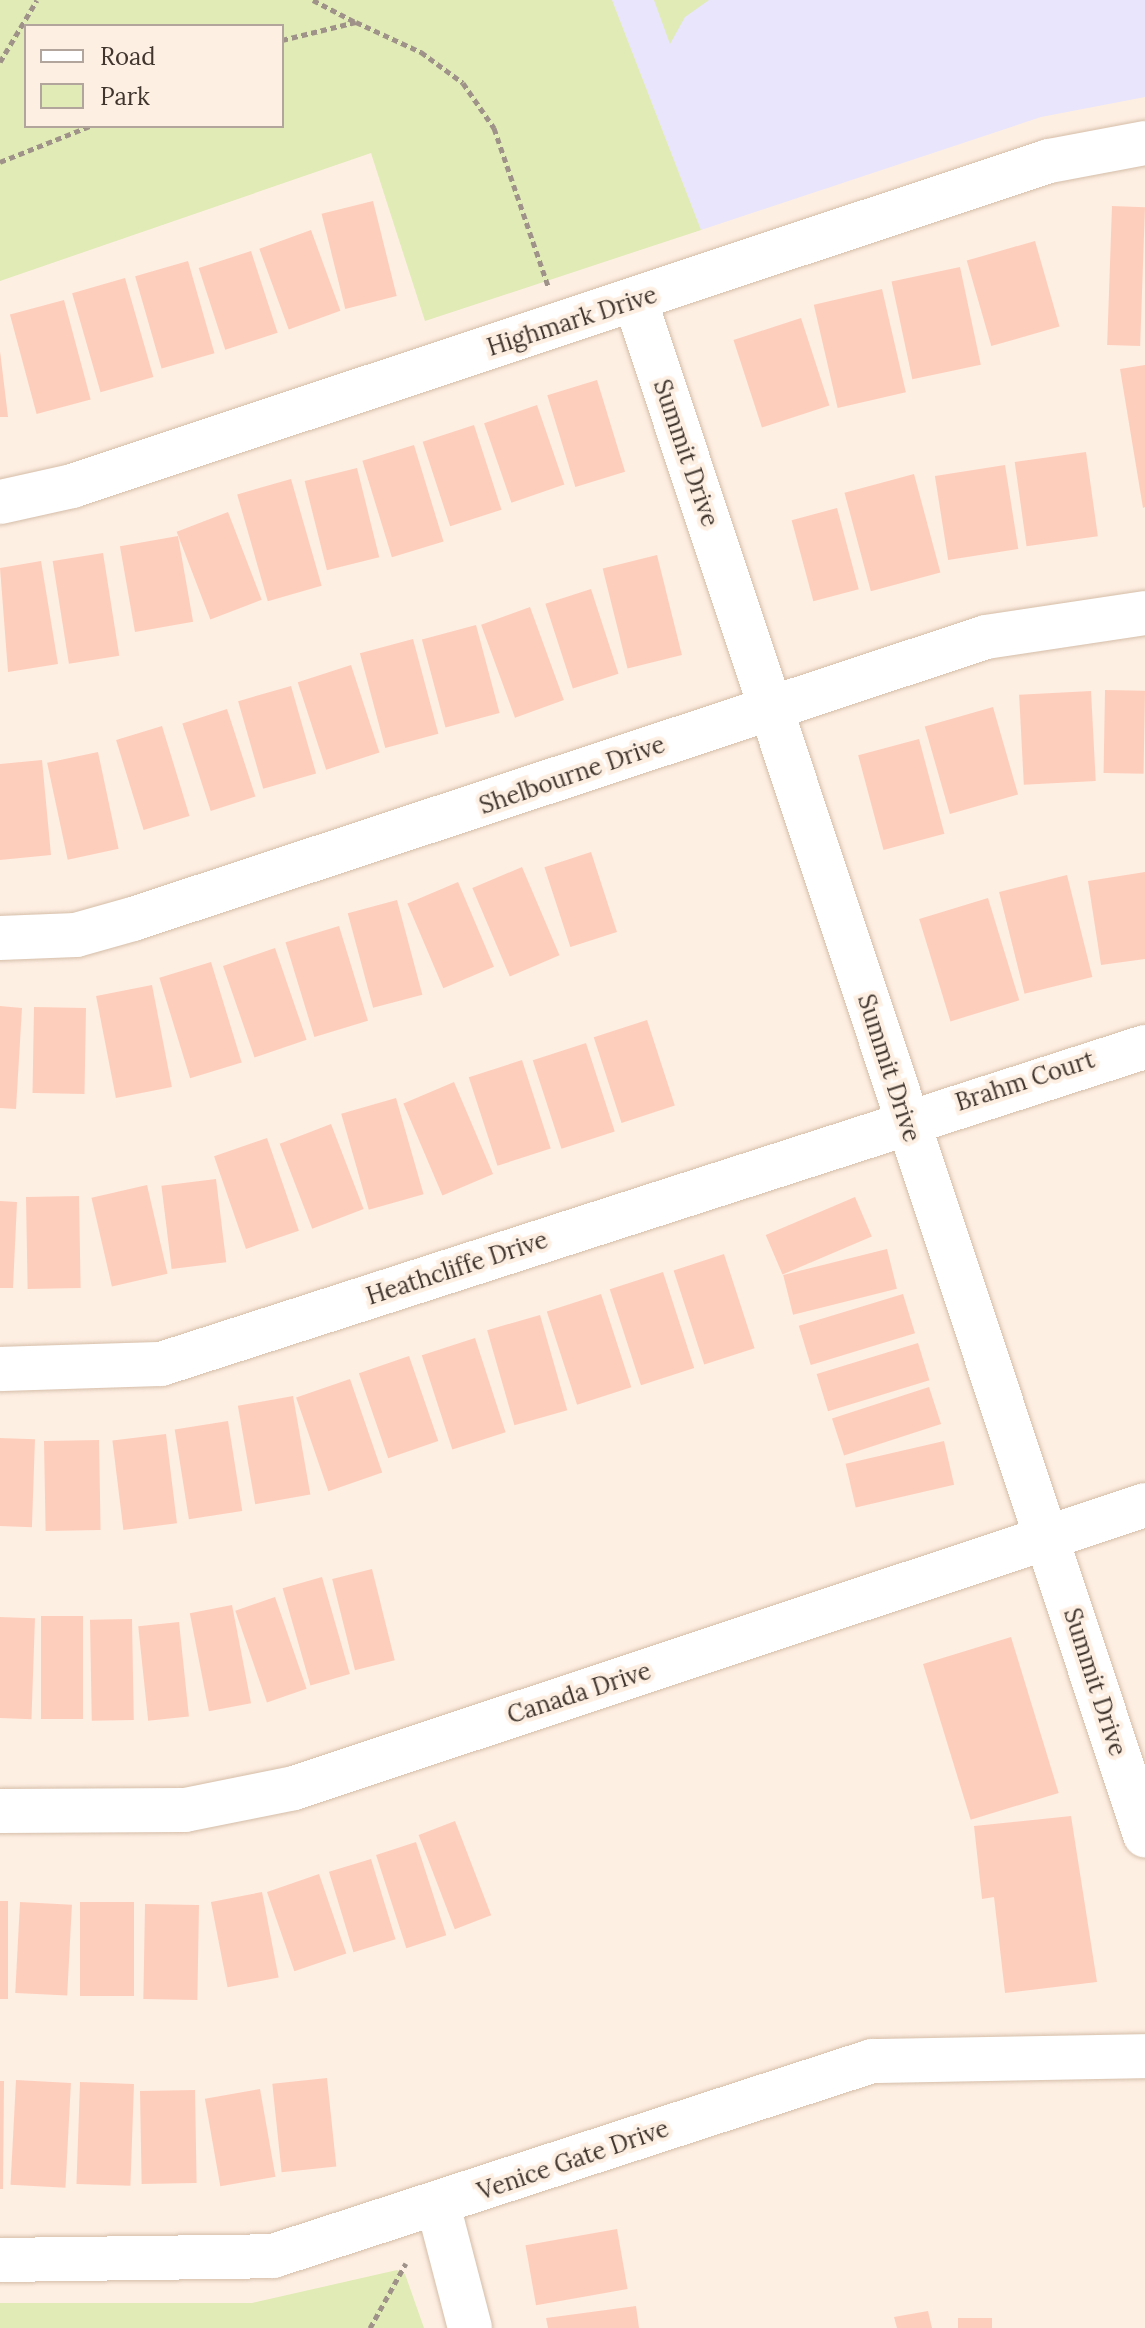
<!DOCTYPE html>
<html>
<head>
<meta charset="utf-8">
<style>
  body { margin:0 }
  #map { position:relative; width:1145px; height:2328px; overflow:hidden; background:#feefe3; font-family:Lora,serif }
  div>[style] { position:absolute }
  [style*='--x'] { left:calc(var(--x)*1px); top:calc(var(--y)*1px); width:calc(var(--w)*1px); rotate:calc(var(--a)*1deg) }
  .education>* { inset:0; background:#e8e5fc }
  .green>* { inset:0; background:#e0ebb5 }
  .building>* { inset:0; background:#fecebc; transform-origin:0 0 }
  .path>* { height:5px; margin-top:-2.5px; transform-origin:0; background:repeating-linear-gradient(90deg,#9f9288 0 6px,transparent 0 10px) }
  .roads { filter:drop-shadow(0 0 2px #d5bda8) drop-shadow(0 0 2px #d5bda8) }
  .minor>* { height:44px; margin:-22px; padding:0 22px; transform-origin:22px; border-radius:22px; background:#fff }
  span { translate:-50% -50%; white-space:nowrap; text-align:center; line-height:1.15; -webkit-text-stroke:8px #feefe3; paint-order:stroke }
  .street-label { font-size:24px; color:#40362e }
  .legend { position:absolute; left:24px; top:24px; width:260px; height:104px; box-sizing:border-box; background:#feefe3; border:2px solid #b2a59b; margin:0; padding:10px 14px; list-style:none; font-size:24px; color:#40362e }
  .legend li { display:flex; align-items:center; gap:16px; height:40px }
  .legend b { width:40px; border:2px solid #b2a59b }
</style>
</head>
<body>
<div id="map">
  <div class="education">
    <div style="clip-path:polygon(612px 0,1145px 0,1145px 97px,1041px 117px,701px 230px)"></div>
  </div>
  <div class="green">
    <div style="clip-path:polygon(evenodd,0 0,612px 0,701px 230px,425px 321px,371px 153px,0 281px,0 0,26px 26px,282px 26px,282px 126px,26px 126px,26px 26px)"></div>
    <div style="clip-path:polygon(654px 0,709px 0,685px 17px,670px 44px)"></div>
    <div style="clip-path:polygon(397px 2270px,405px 2274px,424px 2328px,0 2328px,0 2303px,252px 2303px)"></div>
  </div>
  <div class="building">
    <div style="left:373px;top:201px;width:98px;height:53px;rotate:76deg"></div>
    <div style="left:1112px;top:206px;width:33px;height:139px;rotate:2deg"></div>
    <div style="left:311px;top:230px;width:86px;height:55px;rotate:70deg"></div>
    <div style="left:1035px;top:241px;width:89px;height:71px;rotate:74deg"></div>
    <div style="left:251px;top:251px;width:86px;height:55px;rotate:72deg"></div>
    <div style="left:188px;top:261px;width:96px;height:55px;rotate:74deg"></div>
    <div style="left:960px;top:267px;width:100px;height:70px;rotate:78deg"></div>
    <div style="left:125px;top:278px;width:103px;height:55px;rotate:74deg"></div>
    <div style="left:882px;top:289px;width:106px;height:70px;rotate:77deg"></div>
    <div style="left:64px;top:300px;width:103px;height:56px;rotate:75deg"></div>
    <div style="left:801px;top:318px;width:92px;height:71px;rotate:72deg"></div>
    <div style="clip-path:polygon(0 351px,8px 417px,0 417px)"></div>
    <div style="clip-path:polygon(1145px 365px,1145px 507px,1143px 508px,1120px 369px)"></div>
    <div style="left:597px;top:380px;width:96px;height:52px;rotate:73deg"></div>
    <div style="left:537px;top:405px;width:84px;height:56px;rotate:71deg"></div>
    <div style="left:474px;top:425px;width:89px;height:54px;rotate:72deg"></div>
    <div style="left:414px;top:445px;width:101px;height:54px;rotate:73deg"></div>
    <div style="left:1086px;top:452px;width:85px;height:72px;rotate:82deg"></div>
    <div style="left:1005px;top:465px;width:85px;height:71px;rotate:81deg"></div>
    <div style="left:357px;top:468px;width:92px;height:54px;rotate:76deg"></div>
    <div style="left:914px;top:474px;width:102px;height:72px;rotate:75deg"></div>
    <div style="left:291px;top:479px;width:111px;height:56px;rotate:74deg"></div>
    <div style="left:837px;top:508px;width:84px;height:47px;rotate:75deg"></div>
    <div style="left:228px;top:512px;width:94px;height:55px;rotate:69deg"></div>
    <div style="left:178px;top:536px;width:87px;height:59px;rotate:80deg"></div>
    <div style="left:103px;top:553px;width:104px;height:51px;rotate:81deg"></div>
    <div style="left:657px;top:555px;width:103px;height:56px;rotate:76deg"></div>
    <div style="clip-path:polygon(41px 561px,58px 664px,8px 672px,0 568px)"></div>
    <div style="left:591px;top:589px;width:89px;height:48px;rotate:72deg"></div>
    <div style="left:530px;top:607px;width:99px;height:52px;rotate:70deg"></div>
    <div style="left:476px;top:625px;width:91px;height:56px;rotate:75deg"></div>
    <div style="left:413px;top:639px;width:98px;height:55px;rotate:75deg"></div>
    <div style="left:351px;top:665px;width:92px;height:56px;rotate:72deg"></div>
    <div style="left:291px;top:686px;width:91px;height:55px;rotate:74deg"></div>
    <div style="left:1105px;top:690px;width:40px;height:83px;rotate:1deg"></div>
    <div style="left:1091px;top:691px;width:90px;height:72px;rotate:87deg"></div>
    <div style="left:993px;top:707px;width:91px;height:71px;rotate:74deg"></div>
    <div style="left:227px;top:709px;width:92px;height:47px;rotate:72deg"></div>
    <div style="left:162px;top:726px;width:94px;height:48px;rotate:73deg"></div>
    <div style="left:919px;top:739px;width:98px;height:63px;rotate:75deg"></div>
    <div style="left:98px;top:752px;width:99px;height:52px;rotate:78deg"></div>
    <div style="clip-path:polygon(42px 760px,51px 855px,0 860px,0 764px)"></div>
    <div style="left:591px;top:852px;width:84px;height:49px;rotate:72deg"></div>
    <div style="left:522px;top:867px;width:96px;height:54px;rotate:67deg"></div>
    <div style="clip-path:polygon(1145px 872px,1145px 959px,1101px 965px,1088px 881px)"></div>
    <div style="left:1067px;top:875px;width:105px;height:70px;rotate:76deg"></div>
    <div style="left:458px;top:882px;width:92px;height:55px;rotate:67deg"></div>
    <div style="left:988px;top:898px;width:107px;height:72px;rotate:73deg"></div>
    <div style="left:397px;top:900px;width:98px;height:51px;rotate:75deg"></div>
    <div style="left:339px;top:926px;width:99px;height:56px;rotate:73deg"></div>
    <div style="left:275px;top:948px;width:97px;height:55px;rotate:71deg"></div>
    <div style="left:211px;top:962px;width:105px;height:54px;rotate:73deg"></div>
    <div style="left:152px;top:985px;width:104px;height:57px;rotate:79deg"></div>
    <div style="clip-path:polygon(0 1006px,22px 1008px,16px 1109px,0 1108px)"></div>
    <div style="left:34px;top:1007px;width:52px;height:86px;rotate:1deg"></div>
    <div style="left:647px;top:1020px;width:90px;height:56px;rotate:72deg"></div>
    <div style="left:586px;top:1043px;width:93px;height:56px;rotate:72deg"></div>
    <div style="left:522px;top:1060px;width:93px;height:56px;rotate:72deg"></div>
    <div style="left:454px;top:1082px;width:100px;height:55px;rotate:67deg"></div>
    <div style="left:396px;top:1098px;width:100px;height:57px;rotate:74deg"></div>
    <div style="left:331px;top:1124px;width:91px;height:55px;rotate:69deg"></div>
    <div style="left:267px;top:1138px;width:98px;height:56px;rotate:71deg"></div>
    <div style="left:216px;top:1179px;width:84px;height:55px;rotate:83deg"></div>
    <div style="left:147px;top:1185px;width:91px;height:57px;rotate:77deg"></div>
    <div style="left:79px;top:1196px;width:92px;height:53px;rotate:89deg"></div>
    <div style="left:855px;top:1197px;width:43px;height:97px;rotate:67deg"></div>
    <div style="clip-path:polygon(0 1201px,17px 1202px,13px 1288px,0 1288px)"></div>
    <div style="left:887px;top:1249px;width:41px;height:107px;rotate:76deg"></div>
    <div style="left:724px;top:1254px;width:99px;height:53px;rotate:72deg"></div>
    <div style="left:663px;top:1272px;width:101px;height:56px;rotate:72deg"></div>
    <div style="left:601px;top:1294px;width:98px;height:57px;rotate:72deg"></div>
    <div style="left:903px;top:1294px;width:41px;height:109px;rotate:73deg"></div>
    <div style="left:540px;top:1315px;width:99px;height:55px;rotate:74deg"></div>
    <div style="left:475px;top:1338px;width:99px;height:56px;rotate:72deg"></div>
    <div style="left:918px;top:1343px;width:39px;height:106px;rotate:73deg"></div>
    <div style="left:409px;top:1356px;width:90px;height:53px;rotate:71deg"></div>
    <div style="left:350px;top:1379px;width:99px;height:57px;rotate:71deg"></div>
    <div style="left:929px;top:1387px;width:39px;height:102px;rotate:72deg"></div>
    <div style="left:293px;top:1396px;width:100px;height:56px;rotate:80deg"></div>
    <div style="left:228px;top:1421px;width:91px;height:54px;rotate:81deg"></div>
    <div style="left:166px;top:1434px;width:90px;height:54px;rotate:83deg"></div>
    <div style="left:0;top:1438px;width:35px;height:88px;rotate:2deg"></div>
    <div style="left:99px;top:1440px;width:90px;height:55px;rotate:89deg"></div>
    <div style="left:944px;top:1441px;width:45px;height:101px;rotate:77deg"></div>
    <div style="left:372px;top:1569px;width:94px;height:41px;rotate:76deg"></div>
    <div style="left:322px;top:1577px;width:101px;height:41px;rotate:74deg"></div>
    <div style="left:275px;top:1597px;width:97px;height:42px;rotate:71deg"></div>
    <div style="left:232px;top:1605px;width:100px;height:43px;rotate:79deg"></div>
    <div style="left:41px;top:1616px;width:42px;height:103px"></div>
    <div style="left:0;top:1617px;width:35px;height:101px;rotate:2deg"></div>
    <div style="left:132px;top:1619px;width:101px;height:42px;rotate:89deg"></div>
    <div style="left:179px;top:1622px;width:95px;height:41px;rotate:84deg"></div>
    <div style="left:1011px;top:1637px;width:163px;height:92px;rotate:73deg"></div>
    <div style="clip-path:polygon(1071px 1816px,1097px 1982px,1005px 1993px,994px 1897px,982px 1899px,974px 1826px)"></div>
    <div style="left:455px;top:1821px;width:101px;height:39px;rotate:69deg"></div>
    <div style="left:416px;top:1842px;width:98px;height:42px;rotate:72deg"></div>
    <div style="left:371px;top:1859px;width:84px;height:44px;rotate:73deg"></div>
    <div style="left:319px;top:1874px;width:84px;height:55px;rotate:71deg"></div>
    <div style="left:262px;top:1892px;width:87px;height:52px;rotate:79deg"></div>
    <div style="left:0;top:1901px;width:8px;height:98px"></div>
    <div style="left:20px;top:1902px;width:52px;height:91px;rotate:3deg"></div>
    <div style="left:80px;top:1902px;width:54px;height:94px"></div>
    <div style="left:145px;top:1904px;width:54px;height:95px;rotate:1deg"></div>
    <div style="left:327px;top:2078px;width:89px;height:55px;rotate:84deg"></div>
    <div style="left:16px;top:2080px;width:55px;height:105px;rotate:3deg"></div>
    <div style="clip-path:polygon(0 2081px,4px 2081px,3px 2189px,0 2189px)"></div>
    <div style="left:80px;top:2082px;width:54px;height:102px;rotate:2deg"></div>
    <div style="left:260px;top:2089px;width:89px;height:56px;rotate:80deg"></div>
    <div style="left:195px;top:2090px;width:93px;height:55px;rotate:89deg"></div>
    <div style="left:617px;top:2229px;width:61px;height:93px;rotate:80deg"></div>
    <div style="clip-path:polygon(636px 2306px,639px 2328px,548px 2328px,546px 2318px)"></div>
    <div style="clip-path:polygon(928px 2311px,932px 2328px,897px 2328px,894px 2317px)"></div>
    <div style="left:992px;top:2318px;width:10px;height:34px;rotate:90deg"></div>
  </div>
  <div class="path">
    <div style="--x:313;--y:0;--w:47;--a:27.6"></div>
    <div style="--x:282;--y:40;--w:76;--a:-13.7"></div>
    <div style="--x:356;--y:22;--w:72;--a:24.8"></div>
    <div style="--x:421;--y:52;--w:52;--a:36.4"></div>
    <div style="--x:463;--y:83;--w:55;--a:55.4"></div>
    <div style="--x:494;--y:128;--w:167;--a:71.1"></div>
    <div style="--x:0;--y:62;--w:72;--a:-59.2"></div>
    <div style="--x:0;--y:162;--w:97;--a:-21.8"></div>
    <div style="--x:370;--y:2328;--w:74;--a:-61"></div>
  </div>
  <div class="roads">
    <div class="minor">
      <div style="--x:635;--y:300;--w:1618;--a:71.62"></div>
      <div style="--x:0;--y:502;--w:74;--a:-12.5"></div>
      <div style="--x:72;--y:486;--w:1030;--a:-18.4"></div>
      <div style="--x:1049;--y:161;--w:98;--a:-10.6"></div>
      <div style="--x:0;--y:938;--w:76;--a:-2.3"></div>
      <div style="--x:76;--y:935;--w:59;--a:-15.7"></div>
      <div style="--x:133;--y:919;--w:898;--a:-18.29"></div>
      <div style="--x:986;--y:637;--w:161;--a:-8.6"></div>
      <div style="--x:0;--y:1369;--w:161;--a:-1.8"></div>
      <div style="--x:161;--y:1364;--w:1034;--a:-17.86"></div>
      <div style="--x:0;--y:1811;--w:185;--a:-0.3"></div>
      <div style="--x:185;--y:1810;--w:111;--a:-11.4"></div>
      <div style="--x:294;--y:1788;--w:897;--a:-18.39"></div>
      <div style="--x:438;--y:2205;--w:127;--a:75.4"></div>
      <div style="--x:0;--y:2260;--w:273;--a:-0.8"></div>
      <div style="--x:273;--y:2256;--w:630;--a:-18.03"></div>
      <div style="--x:872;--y:2061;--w:273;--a:-1"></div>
    </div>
  </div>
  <div class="street-label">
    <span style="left:572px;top:321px;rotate:-18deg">Highmark Drive</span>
    <span style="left:686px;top:453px;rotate:71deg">Summit Drive</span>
    <span style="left:572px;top:775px;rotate:-19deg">Shelbourne Drive</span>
    <span style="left:889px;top:1068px;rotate:72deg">Summit Drive</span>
    <span style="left:1025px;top:1081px;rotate:-18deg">Brahm Court</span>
    <span style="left:457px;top:1268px;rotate:-18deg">Heathcliffe Drive</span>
    <span style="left:1095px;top:1682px;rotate:72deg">Summit Drive</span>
    <span style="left:579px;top:1693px;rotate:-18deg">Canada Drive</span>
    <span style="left:573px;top:2160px;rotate:-19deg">Venice Gate Drive</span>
  </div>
  <ul class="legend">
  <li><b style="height:10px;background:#fff"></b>Road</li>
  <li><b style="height:22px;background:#e0ebb5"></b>Park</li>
  </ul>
</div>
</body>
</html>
